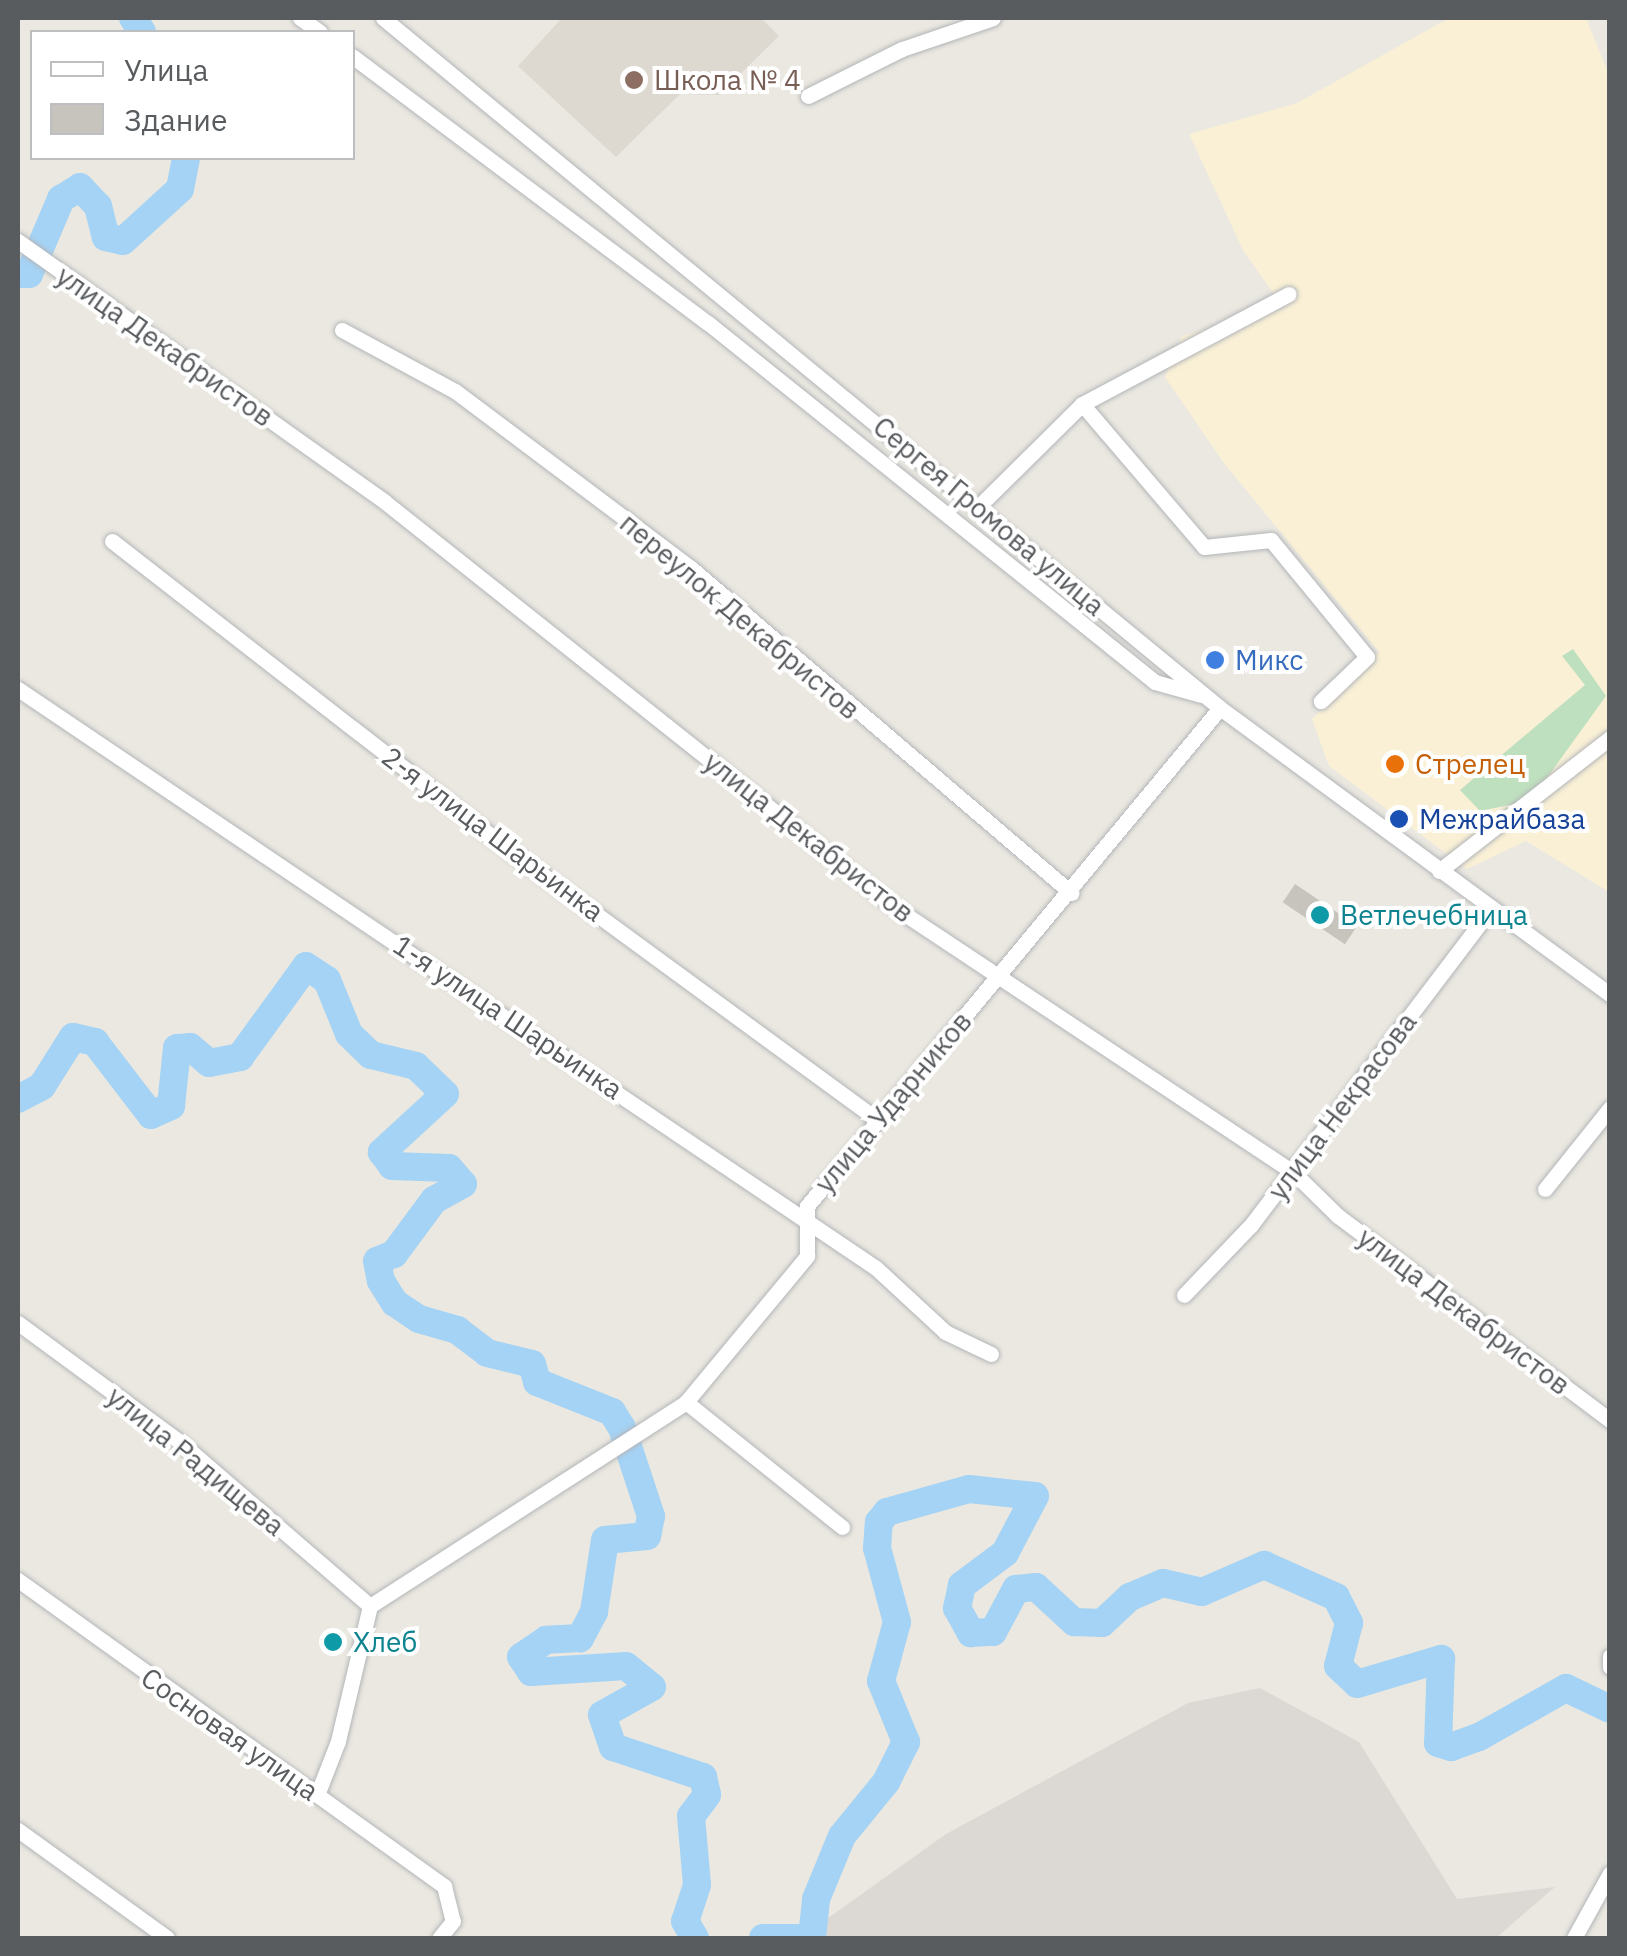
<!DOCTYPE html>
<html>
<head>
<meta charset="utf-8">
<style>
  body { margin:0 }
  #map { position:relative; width:1627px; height:1956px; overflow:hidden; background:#eae8e0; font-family:"IBM Plex Sans",sans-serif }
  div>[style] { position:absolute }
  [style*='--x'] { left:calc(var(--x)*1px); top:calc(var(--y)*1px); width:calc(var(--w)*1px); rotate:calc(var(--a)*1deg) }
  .commercial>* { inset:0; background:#f9f0d6 }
  .industrial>* { inset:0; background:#dcd9d4 }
  .education>* { inset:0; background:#ddd9d1 }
  .green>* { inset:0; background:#bfe0be }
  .river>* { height:28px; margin:-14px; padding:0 14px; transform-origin:14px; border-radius:14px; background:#a5d3f5 }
  .building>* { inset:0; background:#c7c4be; transform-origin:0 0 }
  .roads { filter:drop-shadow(0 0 2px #b3b5b9) drop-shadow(0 0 2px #b3b5b9) }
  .minor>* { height:15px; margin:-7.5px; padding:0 7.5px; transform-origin:7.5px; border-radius:7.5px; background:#fff }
  .dots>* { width:28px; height:28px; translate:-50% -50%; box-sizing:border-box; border:5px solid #fff; border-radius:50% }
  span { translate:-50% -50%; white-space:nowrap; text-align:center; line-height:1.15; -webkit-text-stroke:8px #fff; paint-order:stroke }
  .education-label { font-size:28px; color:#785e54 }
  .left { translate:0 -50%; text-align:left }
  .street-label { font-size:28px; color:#595c5f }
  .shop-label { font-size:28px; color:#366cbe }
  .food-label { font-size:28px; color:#c56008 }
  .transit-label { font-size:28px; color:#164399 }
  .culture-label { font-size:28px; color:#0d838f }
  .frame { position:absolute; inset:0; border:20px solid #595c5f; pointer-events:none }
  .legend { position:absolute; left:30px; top:30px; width:325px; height:130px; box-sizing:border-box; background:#fff; border:2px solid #bdbebf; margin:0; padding:12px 18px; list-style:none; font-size:30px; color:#595c5f }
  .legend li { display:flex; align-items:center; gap:20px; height:50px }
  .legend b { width:50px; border:2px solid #bdbebf }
</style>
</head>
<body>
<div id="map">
  <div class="commercial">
    <div style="clip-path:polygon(1449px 18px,1586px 18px,1610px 77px,1609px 892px,1526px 841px,1467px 869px,1329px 766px,1312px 719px,1379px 652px,1223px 462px,1165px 377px,1182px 336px,1284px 309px,1243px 250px,1189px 134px,1297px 103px)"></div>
  </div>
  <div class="industrial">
    <div style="clip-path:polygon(1260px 1688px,1359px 1742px,1457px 1899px,1555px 1887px,1496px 1938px,800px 1938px,946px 1834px,1188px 1703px)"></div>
  </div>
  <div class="education">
    <div style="clip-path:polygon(562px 18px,761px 18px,779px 36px,719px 95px,680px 94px,616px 157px,518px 66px)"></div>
  </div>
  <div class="green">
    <div style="clip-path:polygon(1573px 649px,1606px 696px,1544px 782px,1519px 803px,1480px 811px,1460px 790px,1585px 685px,1562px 656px)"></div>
  </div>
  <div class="river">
    <div style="--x:133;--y:18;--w:17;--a:57"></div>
    <div style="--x:18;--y:274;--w:11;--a:0"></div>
    <div style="--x:29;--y:274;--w:82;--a:-66.9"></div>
    <div style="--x:61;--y:199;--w:22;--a:-32"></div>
    <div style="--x:80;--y:187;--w:26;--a:47"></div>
    <div style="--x:98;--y:206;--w:32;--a:76"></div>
    <div style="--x:106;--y:237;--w:17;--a:13"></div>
    <div style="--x:123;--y:241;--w:77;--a:-42.4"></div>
    <div style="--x:180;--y:189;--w:32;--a:-79"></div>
    <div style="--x:18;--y:1099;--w:27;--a:-28"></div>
    <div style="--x:42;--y:1086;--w:58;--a:-57.7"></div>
    <div style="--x:73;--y:1037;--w:23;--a:13"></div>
    <div style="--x:95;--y:1042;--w:92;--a:52.5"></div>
    <div style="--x:151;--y:1115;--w:22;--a:-24"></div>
    <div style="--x:171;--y:1106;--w:58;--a:-84.1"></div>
    <div style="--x:177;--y:1048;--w:13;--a:-4"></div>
    <div style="--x:190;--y:1047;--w:25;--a:40"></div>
    <div style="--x:209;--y:1063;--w:32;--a:-11"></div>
    <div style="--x:240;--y:1057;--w:112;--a:-54"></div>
    <div style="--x:306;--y:966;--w:25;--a:34"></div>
    <div style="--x:327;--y:980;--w:58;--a:67.8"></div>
    <div style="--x:349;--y:1034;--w:30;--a:44"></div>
    <div style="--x:371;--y:1055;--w:46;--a:13.7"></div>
    <div style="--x:416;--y:1066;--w:40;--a:44"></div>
    <div style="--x:445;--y:1094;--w:86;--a:137.4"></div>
    <div style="--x:382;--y:1152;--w:17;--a:54"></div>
    <div style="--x:392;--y:1166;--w:57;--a:2"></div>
    <div style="--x:449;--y:1168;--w:21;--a:49"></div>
    <div style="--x:463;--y:1184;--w:33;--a:151"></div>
    <div style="--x:434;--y:1200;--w:67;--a:126.5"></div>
    <div style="--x:394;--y:1254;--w:18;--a:158"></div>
    <div style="--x:377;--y:1261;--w:20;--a:79"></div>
    <div style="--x:381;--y:1281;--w:26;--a:58"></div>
    <div style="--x:395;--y:1303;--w:29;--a:34"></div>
    <div style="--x:419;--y:1319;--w:40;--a:16"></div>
    <div style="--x:457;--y:1330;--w:38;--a:37"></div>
    <div style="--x:487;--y:1353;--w:46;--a:13.7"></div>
    <div style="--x:532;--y:1364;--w:19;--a:74"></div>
    <div style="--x:537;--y:1382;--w:81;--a:21.8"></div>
    <div style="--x:612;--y:1412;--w:19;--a:58"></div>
    <div style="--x:622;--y:1428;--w:93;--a:71.8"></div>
    <div style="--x:651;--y:1516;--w:20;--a:101"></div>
    <div style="--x:647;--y:1536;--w:42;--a:174.6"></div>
    <div style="--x:605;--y:1540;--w:73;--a:98.7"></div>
    <div style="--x:594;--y:1612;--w:30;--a:118"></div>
    <div style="--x:580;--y:1638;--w:34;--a:177"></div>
    <div style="--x:546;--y:1640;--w:30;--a:146"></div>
    <div style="--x:521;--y:1657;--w:18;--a:56"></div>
    <div style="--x:531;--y:1672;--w:95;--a:-3.6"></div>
    <div style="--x:626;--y:1666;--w:33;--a:39"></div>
    <div style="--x:652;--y:1687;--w:57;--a:150.8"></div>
    <div style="--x:602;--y:1715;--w:34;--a:71"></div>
    <div style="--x:613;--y:1747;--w:95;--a:18.4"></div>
    <div style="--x:703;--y:1777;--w:18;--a:77"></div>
    <div style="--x:707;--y:1795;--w:26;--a:127"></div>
    <div style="--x:691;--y:1816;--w:69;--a:85"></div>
    <div style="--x:697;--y:1885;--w:38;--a:108"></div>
    <div style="--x:685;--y:1921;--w:20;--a:60"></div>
    <div style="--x:763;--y:1938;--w:49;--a:0"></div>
    <div style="--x:812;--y:1938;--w:39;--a:-84"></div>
    <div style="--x:816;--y:1899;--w:68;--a:-67.6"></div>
    <div style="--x:842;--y:1836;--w:70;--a:-50.8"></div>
    <div style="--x:886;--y:1782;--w:45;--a:-63.4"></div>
    <div style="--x:906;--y:1742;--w:66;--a:-112.3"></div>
    <div style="--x:881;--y:1681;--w:61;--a:-74.8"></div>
    <div style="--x:897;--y:1622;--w:77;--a:-105.1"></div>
    <div style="--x:877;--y:1548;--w:26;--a:-86"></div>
    <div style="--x:879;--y:1522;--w:13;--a:-51"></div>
    <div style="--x:887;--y:1512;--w:85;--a:-15.7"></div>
    <div style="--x:969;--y:1489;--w:66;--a:6.1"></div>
    <div style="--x:1035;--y:1496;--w:64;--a:117.8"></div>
    <div style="--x:1005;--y:1553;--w:54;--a:143.3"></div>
    <div style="--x:962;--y:1585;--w:24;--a:102"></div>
    <div style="--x:957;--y:1608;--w:29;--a:61"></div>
    <div style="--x:971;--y:1633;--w:22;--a:-3"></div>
    <div style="--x:993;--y:1632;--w:49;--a:-61.9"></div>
    <div style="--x:1016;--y:1589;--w:20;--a:-6"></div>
    <div style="--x:1036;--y:1587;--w:52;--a:42.6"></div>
    <div style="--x:1074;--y:1622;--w:28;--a:2"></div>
    <div style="--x:1102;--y:1623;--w:38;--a:-43"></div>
    <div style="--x:1130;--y:1597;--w:36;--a:-23"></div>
    <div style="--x:1163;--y:1583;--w:40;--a:13"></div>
    <div style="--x:1202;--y:1592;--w:68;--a:-23.5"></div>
    <div style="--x:1264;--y:1565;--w:79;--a:24"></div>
    <div style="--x:1336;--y:1597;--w:29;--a:63"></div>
    <div style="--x:1349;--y:1623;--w:44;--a:104.3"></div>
    <div style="--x:1338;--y:1666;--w:26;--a:43"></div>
    <div style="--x:1357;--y:1684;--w:88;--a:-16.6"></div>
    <div style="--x:1441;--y:1659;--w:84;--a:92"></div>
    <div style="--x:1438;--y:1743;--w:14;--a:17"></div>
    <div style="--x:1451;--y:1747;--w:30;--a:-20"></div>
    <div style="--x:1479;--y:1737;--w:100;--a:-29.4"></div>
    <div style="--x:1566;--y:1688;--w:49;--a:25.5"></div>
  </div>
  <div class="building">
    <div style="left:1295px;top:884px;width:75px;height:22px;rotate:34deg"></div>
  </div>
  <div class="roads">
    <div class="minor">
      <div style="--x:300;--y:18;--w:24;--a:35"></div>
      <div style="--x:383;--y:18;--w:1085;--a:39.5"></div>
      <div style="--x:1220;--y:708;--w:484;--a:36.3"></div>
      <div style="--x:352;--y:56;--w:445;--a:36.9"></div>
      <div style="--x:708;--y:323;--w:573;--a:38.77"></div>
      <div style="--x:1155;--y:682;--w:48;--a:15.8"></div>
      <div style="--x:808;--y:96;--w:105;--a:-26.6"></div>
      <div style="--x:902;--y:49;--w:96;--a:-18.8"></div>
      <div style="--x:18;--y:241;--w:450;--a:35.4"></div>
      <div style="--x:385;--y:502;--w:654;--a:38.48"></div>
      <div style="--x:897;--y:909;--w:474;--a:33.6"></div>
      <div style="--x:1292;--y:1171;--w:64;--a:44.4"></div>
      <div style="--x:1338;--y:1216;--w:340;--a:36.9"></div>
      <div style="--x:342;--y:330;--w:128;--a:28.4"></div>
      <div style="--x:455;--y:391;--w:296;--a:36.9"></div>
      <div style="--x:692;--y:569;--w:499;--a:40.5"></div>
      <div style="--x:1082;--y:404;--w:188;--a:49.5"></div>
      <div style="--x:1204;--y:547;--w:67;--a:-6"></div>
      <div style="--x:1271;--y:540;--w:151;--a:50.6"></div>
      <div style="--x:1367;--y:657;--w:64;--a:136.3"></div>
      <div style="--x:978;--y:507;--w:146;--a:-44.7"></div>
      <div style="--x:1082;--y:404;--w:234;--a:-28"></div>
      <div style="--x:112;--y:541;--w:518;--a:37.87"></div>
      <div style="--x:521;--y:859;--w:442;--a:36.2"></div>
      <div style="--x:18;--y:689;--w:1035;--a:34.01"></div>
      <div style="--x:876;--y:1268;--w:94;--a:42.8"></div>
      <div style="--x:945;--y:1332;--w:51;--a:25.6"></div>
      <div style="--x:1439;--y:871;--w:217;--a:-37.9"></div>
      <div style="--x:1545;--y:1189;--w:104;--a:-51.3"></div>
      <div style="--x:1184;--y:1295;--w:97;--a:-46.3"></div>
      <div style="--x:1251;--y:1225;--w:397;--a:-52.8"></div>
      <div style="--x:18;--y:1323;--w:201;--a:36.3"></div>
      <div style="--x:180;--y:1442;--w:251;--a:40.8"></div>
      <div style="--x:686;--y:1402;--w:200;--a:38.7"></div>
      <div style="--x:18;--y:1580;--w:525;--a:35.69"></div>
      <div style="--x:444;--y:1886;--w:36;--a:76"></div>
      <div style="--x:453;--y:1921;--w:22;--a:129"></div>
      <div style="--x:370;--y:1606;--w:376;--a:-32.8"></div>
      <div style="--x:686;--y:1402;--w:190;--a:-50.3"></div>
      <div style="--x:807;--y:1256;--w:50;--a:-90"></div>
      <div style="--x:807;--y:1206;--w:647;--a:-50.33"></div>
      <div style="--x:1610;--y:1656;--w:11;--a:90"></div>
      <div style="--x:317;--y:1795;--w:58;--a:-68.7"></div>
      <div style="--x:338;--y:1741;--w:139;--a:-76.7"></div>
      <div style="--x:18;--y:1830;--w:184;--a:35.9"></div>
      <div style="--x:1574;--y:1938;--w:74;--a:-61"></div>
    </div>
  </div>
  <div class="dots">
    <div style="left:634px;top:80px;background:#8d6e63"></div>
    <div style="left:1215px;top:660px;background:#3f7fe0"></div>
    <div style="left:1395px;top:764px;background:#e8710a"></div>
    <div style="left:1399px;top:819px;background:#1a4fb4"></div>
    <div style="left:1320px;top:915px;background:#0f9aa8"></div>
    <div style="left:333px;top:1642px;background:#0f9aa8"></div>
  </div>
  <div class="education-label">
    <span class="left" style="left:654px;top:80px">Школа № 4</span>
  </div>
  <div class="street-label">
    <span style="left:165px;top:346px;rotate:35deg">улица Декабристов</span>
    <span style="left:989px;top:516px;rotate:40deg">Сергея Громова улица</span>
    <span style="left:740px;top:616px;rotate:40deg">переулок Декабристов</span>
    <span style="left:493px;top:834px;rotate:37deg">2-я улица Шарьинка</span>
    <span style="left:809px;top:837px;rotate:38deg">улица Декабристов</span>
    <span style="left:508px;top:1017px;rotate:34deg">1-я улица Шарьинка</span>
    <span style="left:893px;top:1102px;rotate:-50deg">улица Ударников</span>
    <span style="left:1342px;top:1106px;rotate:-53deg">улица Некрасова</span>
    <span style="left:1464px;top:1311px;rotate:37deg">улица Декабристов</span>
    <span style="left:196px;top:1461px;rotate:39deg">улица Радищева</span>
    <span style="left:230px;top:1734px;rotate:35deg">Сосновая улица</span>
  </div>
  <div class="shop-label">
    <span class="left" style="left:1235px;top:660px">Микс</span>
  </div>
  <div class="food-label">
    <span class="left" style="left:1415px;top:764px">Стрелец</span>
  </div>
  <div class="transit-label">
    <span class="left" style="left:1419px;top:819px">Межрайбаза</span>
  </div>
  <div class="culture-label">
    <span class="left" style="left:1340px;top:915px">Ветлечебница</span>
    <span class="left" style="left:353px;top:1642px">Хлеб</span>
  </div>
  <div class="frame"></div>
  <ul class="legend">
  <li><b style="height:12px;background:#fff"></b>Улица</li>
  <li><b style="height:28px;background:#c7c4be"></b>Здание</li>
  </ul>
</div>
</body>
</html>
